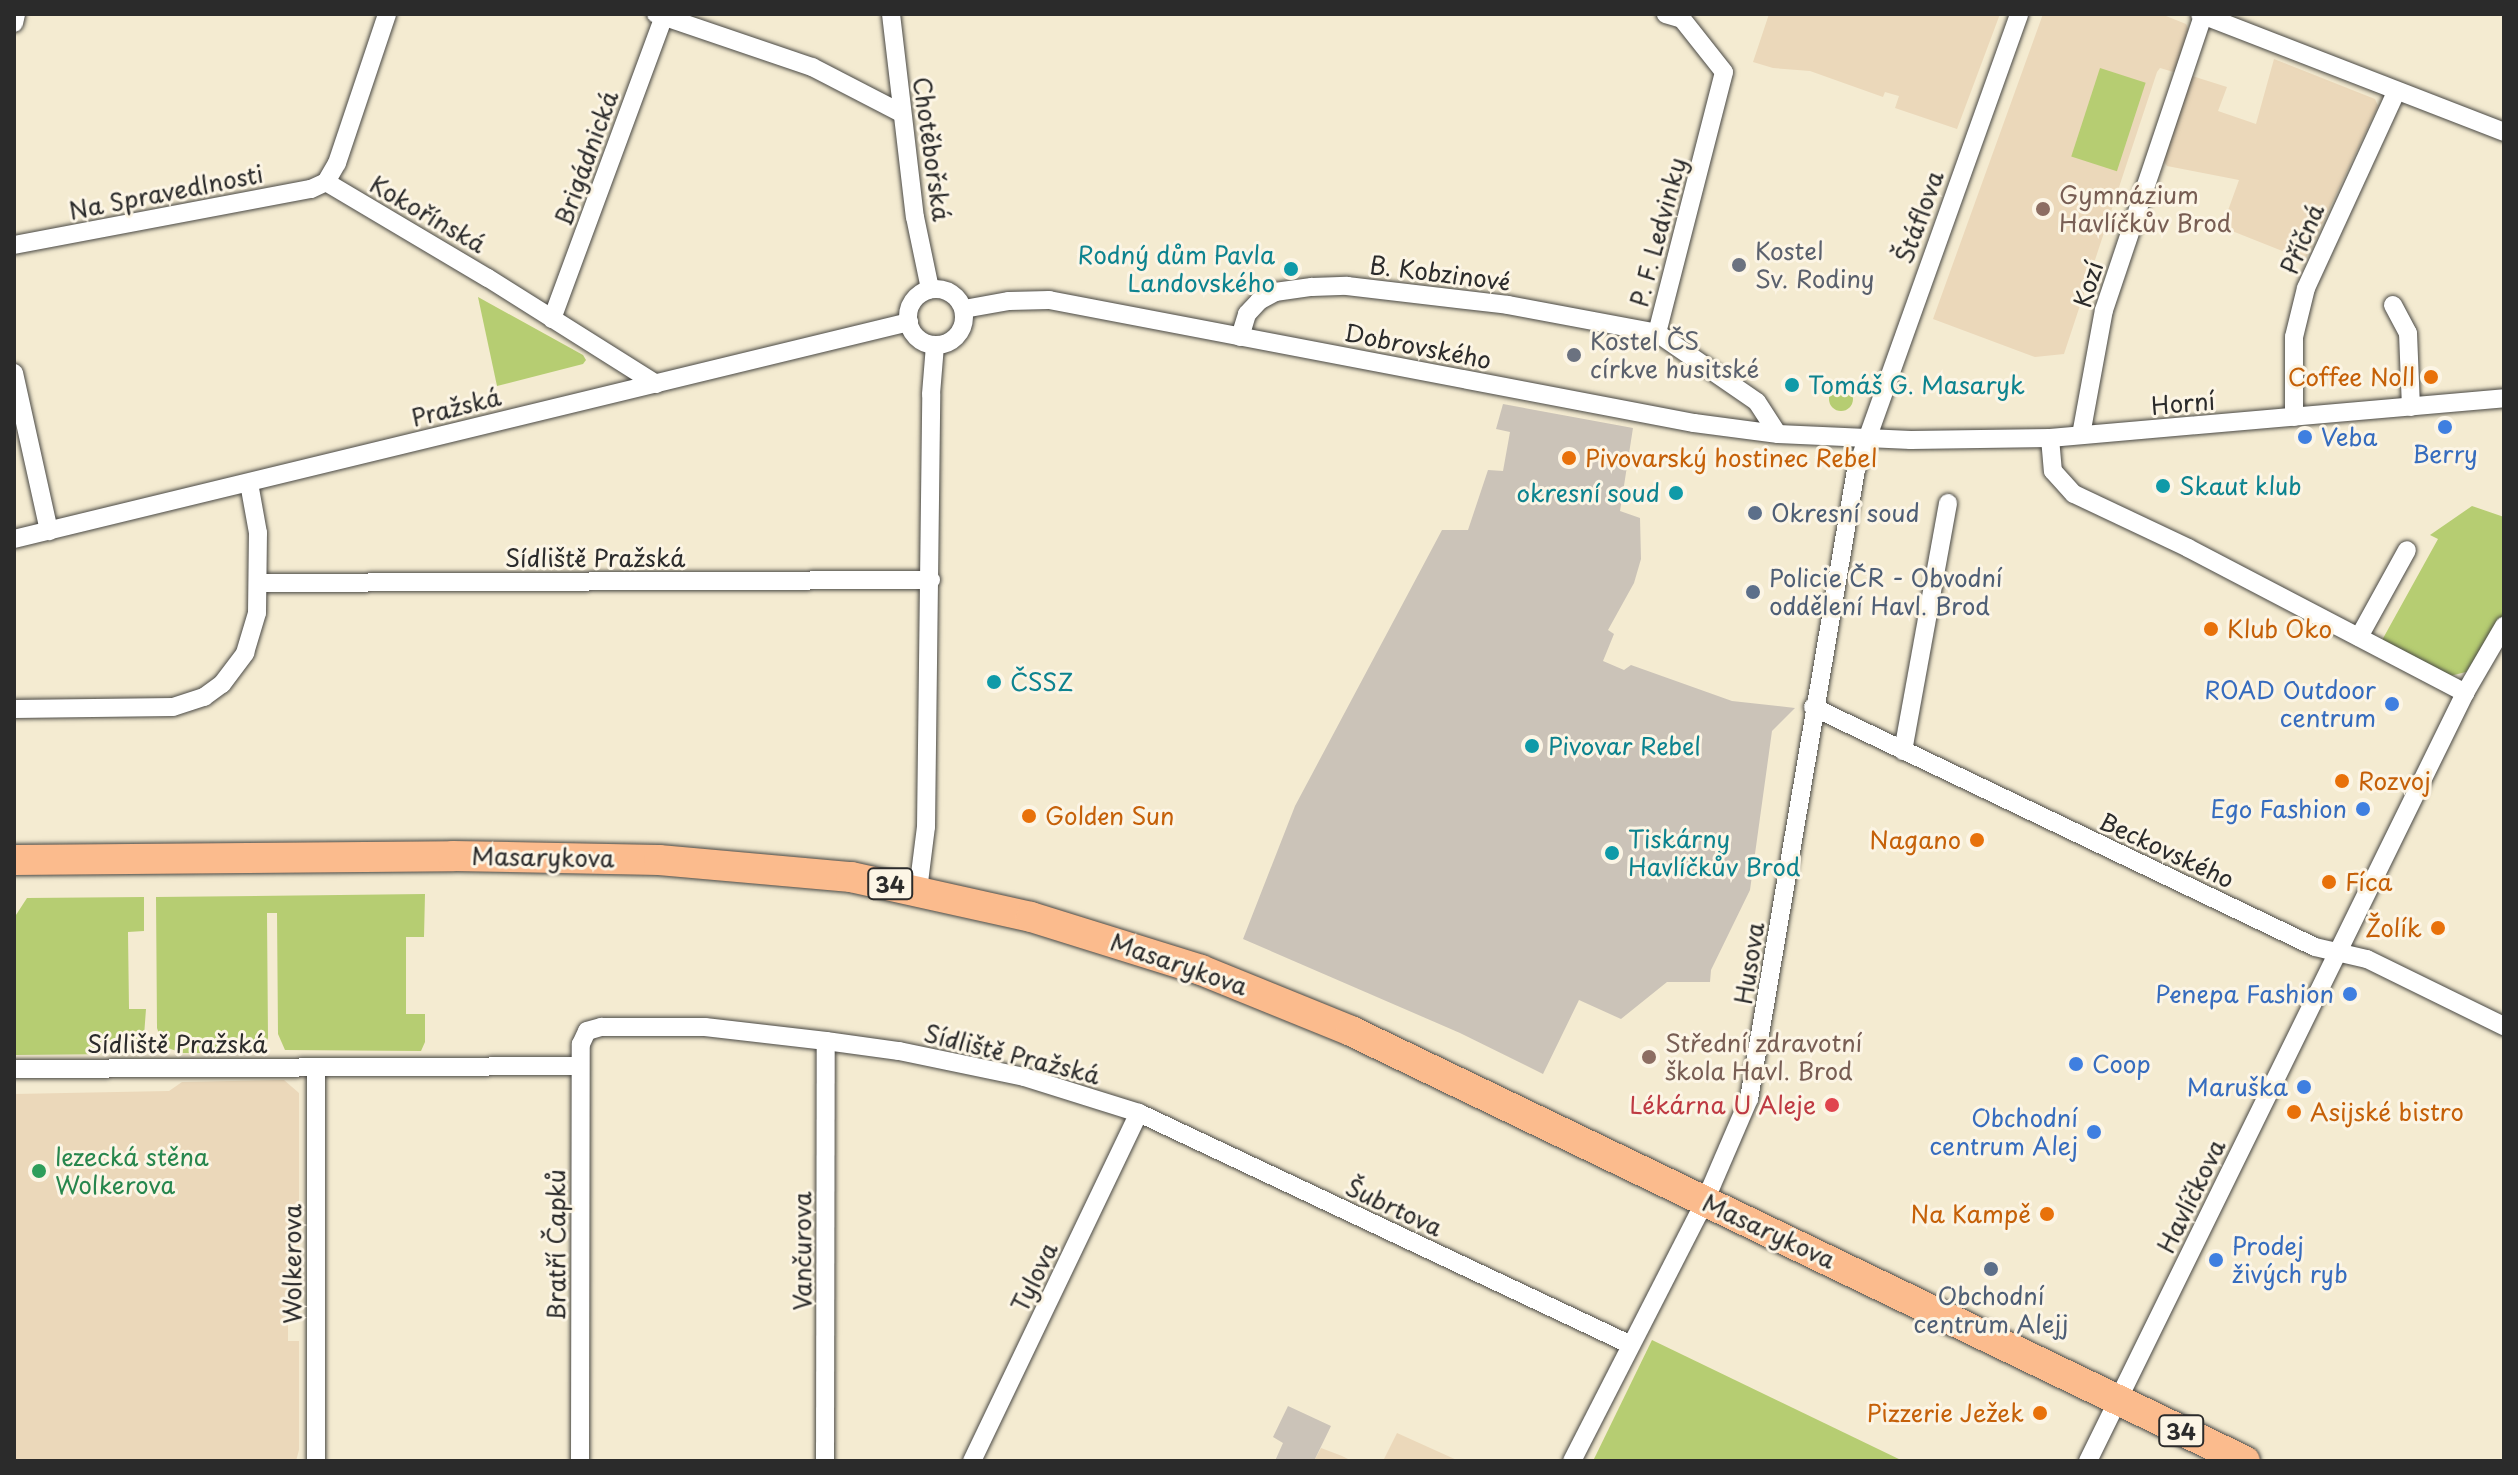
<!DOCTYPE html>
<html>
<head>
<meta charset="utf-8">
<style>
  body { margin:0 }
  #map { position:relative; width:2518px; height:1475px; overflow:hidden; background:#f4ebd1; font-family:"Playpen Sans",sans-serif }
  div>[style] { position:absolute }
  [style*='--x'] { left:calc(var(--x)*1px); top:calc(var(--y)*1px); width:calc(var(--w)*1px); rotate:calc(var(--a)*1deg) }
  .built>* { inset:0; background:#ebd8ba }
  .industrial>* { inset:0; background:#cbc3b8 }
  .green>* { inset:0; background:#b6cd72; transform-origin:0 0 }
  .round { border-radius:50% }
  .roads { filter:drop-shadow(0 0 2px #494844) drop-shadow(0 0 2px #494844) }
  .street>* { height:18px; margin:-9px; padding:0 9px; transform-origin:9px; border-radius:9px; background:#fff }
  .street>.ring { margin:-9px; padding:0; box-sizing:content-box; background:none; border:18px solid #fff; border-radius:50% }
  .primary>* { height:30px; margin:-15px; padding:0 15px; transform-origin:15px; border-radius:15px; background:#fbbb8d }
  .dots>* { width:22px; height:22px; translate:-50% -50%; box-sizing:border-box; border:4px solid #fcf5e5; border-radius:50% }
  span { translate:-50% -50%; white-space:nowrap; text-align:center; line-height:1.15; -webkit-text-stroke:6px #fcf5e5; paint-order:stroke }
  .shield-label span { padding:2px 6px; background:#fcf5e5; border:2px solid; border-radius:6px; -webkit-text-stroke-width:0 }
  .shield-label { font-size:22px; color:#2b2b2b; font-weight:700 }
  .street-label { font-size:24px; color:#2b2b2b }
  .education-label { font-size:24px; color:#785e54 }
  .left { translate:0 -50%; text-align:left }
  .worship-label { font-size:24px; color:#5b616d }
  .culture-label { font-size:24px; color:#0d838f }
  .right { translate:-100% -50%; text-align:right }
  .food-label { font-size:24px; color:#c56008 }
  .shop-label { font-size:24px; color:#366cbe }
  .service-label { font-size:24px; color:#4e5e75 }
  .health-label { font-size:24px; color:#be3a42 }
  .leisure-label { font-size:24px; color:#27864d }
  .frame { position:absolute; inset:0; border:16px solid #2b2b2b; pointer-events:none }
</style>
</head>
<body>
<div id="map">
  <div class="built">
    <div style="clip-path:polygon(1769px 14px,2000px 14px,1957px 129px,1895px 108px,1899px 96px,1885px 92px,1883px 97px,1810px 71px,1773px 68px,1753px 62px)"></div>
    <div style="clip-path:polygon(2043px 14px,2161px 14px,2186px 24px,2190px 33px,2177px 73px,2160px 68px,2157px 72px,2064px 354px,2035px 357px,1933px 319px)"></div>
    <div style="clip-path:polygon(2274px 59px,2375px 99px,2378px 106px,2305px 260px,2222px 227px,2239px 180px,2167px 166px,2162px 158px,2189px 75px,2227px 87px,2218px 111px,2256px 124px)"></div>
    <div style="clip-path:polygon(284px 1080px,299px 1093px,299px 1314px,288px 1314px,288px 1341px,299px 1341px,299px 1450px,296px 1461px,14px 1461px,14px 1094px,169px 1091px,182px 1082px)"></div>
    <div style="clip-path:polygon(1397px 1433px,1459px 1461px,1383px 1461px)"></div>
    <div style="clip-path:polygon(1321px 1448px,1342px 1456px,1352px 1461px,1314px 1461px)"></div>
  </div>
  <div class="industrial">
    <div style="clip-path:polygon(1503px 404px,1633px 428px,1620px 511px,1640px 518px,1641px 559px,1634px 583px,1608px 630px,1614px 634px,1603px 661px,1624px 670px,1631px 665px,1732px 701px,1795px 708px,1772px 731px,1750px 890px,1711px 970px,1710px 982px,1667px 982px,1621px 1019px,1579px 1000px,1543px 1074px,1460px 1033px,1243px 939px,1295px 806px,1442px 530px,1468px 530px,1488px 470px,1503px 471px,1510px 432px,1496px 429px)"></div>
    <div style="clip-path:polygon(1288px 1406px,1331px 1426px,1314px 1461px,1275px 1461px,1283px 1443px,1273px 1437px)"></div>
  </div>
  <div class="green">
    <div style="left:2100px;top:68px;width:48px;height:93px;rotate:18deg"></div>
    <div style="clip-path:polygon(478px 297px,583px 355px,586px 360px,583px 364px,497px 386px)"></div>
    <div class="round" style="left:1829px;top:387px;width:24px;height:24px"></div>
    <div style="clip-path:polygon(2472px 506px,2504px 517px,2504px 616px,2466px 672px,2450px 676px,2381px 642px,2438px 539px,2430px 535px)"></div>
    <div style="clip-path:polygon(425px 894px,424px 937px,406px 937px,406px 1014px,425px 1014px,425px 1042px,421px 1051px,285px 1050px,278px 1034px,277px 913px,267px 913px,268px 1038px,263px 1049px,254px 1053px,182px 1053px,168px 1048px,161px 1040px,157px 1028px,156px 897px)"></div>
    <div style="clip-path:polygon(144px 897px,144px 931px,128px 932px,129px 1009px,146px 1009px,144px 1036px,137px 1046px,120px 1054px,14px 1055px,14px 918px,27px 898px)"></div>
    <div style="clip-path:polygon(1652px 1340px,1903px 1461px,1593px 1461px)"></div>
  </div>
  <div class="roads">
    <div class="street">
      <div style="--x:656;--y:14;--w:165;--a:18.8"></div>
      <div style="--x:812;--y:67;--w:100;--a:27.3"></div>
      <div style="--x:891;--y:14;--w:204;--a:83.3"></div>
      <div style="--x:915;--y:217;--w:74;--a:78.2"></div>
      <div style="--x:2200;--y:14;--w:326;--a:21.2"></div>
      <div style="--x:14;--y:23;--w:9;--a:-77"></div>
      <div style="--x:326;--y:182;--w:188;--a:30.7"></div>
      <div style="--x:488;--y:278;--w:199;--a:32.2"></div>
      <div style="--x:326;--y:182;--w:22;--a:-60"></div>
      <div style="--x:337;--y:163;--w:157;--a:-71.4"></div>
      <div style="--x:14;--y:245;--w:302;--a:-10.7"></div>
      <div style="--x:311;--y:189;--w:17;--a:-25"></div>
      <div class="ring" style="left:908px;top:289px;width:38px;height:38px"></div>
      <div style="--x:2393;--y:305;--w:32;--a:62"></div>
      <div style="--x:2408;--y:333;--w:74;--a:87.7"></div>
      <div style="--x:964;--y:309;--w:46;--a:-10.1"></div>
      <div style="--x:1009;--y:301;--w:40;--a:-1.4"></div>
      <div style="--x:1049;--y:300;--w:657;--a:10.8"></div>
      <div style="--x:1694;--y:423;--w:85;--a:7.5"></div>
      <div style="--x:1778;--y:434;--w:133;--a:2.6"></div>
      <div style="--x:1911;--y:440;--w:139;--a:-0.8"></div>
      <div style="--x:2050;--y:438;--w:456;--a:-5"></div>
      <div style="--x:552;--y:319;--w:325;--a:-69.7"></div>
      <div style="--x:1657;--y:333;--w:269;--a:-75.6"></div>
      <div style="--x:1724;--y:72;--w:68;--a:-128.4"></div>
      <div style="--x:1682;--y:19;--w:17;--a:-163"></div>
      <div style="--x:1240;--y:337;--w:24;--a:-73"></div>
      <div style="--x:1247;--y:314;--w:18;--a:-47"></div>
      <div style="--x:1259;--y:301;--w:18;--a:-29"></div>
      <div style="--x:1275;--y:292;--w:37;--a:-8"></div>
      <div style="--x:1312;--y:287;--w:35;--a:-2"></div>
      <div style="--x:1347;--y:286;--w:162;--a:6.7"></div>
      <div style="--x:1508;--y:305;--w:152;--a:10.6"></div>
      <div style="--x:1657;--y:333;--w:121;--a:34.6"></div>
      <div style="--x:1757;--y:402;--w:38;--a:57"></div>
      <div style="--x:14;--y:373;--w:162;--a:77.5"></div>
      <div style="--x:2294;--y:417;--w:80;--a:-90"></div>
      <div style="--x:2294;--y:337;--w:50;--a:-76.2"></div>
      <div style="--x:2306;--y:288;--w:216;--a:-65.3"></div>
      <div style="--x:2081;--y:435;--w:127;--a:-79.6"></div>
      <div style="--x:2104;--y:310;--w:311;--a:-71.4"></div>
      <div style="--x:2050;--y:438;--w:33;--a:85"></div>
      <div style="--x:2053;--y:471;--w:31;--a:48"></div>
      <div style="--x:2074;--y:494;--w:126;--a:25.3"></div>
      <div style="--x:2188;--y:548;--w:313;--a:27.6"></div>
      <div style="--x:14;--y:539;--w:921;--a:-13.63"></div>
      <div style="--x:260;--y:583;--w:671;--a:-0.26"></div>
      <div style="--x:2359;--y:637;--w:99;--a:-61.1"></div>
      <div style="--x:1813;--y:707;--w:556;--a:25.55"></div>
      <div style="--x:2315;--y:947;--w:53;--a:13"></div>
      <div style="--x:2367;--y:959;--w:153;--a:26.1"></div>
      <div style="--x:14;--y:709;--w:159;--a:-0.7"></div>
      <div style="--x:173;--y:707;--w:33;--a:-18"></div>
      <div style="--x:204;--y:697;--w:22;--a:-36"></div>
      <div style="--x:222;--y:684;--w:39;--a:-53"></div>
      <div style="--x:245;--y:653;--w:42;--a:-73.3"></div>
      <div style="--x:257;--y:613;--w:80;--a:-89.3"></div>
      <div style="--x:258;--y:533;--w:51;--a:-100.2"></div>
      <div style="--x:1903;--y:751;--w:252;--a:-79.7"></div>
      <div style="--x:918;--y:890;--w:64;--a:-82.8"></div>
      <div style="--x:926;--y:827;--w:433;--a:-89.3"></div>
      <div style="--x:931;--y:394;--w:49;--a:-85.3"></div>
      <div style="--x:14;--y:1069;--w:566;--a:-0.3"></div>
      <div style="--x:316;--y:1461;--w:394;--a:-90"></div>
      <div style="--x:580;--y:1461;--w:417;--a:-89.9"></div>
      <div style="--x:581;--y:1044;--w:14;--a:-65"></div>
      <div style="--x:587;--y:1031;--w:15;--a:-16"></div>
      <div style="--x:601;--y:1027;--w:104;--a:0"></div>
      <div style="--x:705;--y:1027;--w:122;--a:6.6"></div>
      <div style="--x:826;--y:1041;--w:74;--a:7.8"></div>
      <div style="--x:899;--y:1051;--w:128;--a:11.7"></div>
      <div style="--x:1024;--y:1077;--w:121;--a:17.4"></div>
      <div style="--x:1139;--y:1113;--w:542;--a:25.24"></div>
      <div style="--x:825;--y:1461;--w:420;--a:-89.9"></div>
      <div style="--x:972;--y:1461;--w:386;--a:-64.4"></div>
      <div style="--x:1572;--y:1461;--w:292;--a:-62.9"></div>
      <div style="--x:1705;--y:1201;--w:111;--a:-66.7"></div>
      <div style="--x:1749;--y:1099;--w:638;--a:-80.35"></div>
      <div style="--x:1856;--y:470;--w:484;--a:-70.3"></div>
      <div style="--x:2088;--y:1461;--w:856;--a:-63.85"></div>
      <div style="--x:2465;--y:693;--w:78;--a:-59.8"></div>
    </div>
    <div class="primary">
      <div style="--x:14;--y:860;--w:439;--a:-0.5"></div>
      <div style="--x:453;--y:856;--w:206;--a:1.1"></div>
      <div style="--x:659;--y:860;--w:193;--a:5.1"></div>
      <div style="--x:851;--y:877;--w:184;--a:12.5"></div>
      <div style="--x:1031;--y:917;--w:178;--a:17.3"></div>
      <div style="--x:1201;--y:970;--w:162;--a:22.1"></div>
      <div style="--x:1351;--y:1031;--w:992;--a:25.69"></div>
    </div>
  </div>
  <div class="dots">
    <div style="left:2043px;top:209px;background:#8d6e63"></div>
    <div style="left:1739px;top:265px;background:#6b7280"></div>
    <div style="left:1291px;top:269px;background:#0f9aa8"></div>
    <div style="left:1574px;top:355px;background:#6b7280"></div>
    <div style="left:2431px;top:377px;background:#e8710a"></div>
    <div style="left:1792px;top:385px;background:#0f9aa8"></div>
    <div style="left:2445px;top:427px;background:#3f7fe0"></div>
    <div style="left:2305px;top:437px;background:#3f7fe0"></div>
    <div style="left:1569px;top:458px;background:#e8710a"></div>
    <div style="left:2163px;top:486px;background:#0f9aa8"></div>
    <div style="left:1676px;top:493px;background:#0f9aa8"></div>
    <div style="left:1755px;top:513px;background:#5c6f8a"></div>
    <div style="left:1753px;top:592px;background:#5c6f8a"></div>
    <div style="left:2211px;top:629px;background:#e8710a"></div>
    <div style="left:994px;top:682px;background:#0f9aa8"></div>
    <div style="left:2392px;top:704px;background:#3f7fe0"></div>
    <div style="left:1532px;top:746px;background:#0f9aa8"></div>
    <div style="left:2342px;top:781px;background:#e8710a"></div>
    <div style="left:2363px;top:809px;background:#3f7fe0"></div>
    <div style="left:1029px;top:816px;background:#e8710a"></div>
    <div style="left:1977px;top:840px;background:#e8710a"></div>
    <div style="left:1612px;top:853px;background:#0f9aa8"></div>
    <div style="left:2329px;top:882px;background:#e8710a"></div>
    <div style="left:2438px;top:928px;background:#e8710a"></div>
    <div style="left:2350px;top:994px;background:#3f7fe0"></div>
    <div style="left:1649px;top:1057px;background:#8d6e63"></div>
    <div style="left:2076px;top:1064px;background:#3f7fe0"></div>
    <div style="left:2304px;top:1087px;background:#3f7fe0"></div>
    <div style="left:1832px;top:1105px;background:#e0444e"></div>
    <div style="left:2294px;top:1112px;background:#e8710a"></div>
    <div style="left:2094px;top:1132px;background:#3f7fe0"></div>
    <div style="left:39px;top:1171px;background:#2e9e5b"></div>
    <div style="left:2047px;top:1214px;background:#e8710a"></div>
    <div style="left:2216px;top:1260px;background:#3f7fe0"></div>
    <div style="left:1991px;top:1269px;background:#5c6f8a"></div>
    <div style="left:2040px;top:1413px;background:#e8710a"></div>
  </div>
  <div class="shield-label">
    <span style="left:890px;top:884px">34</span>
    <span style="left:2181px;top:1431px">34</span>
  </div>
  <div class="street-label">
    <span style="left:932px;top:149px;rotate:82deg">Chotěbořská</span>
    <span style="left:586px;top:158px;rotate:-70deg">Brigádnická</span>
    <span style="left:166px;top:192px;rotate:-11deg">Na Spravedlnosti</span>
    <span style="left:428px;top:214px;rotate:30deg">Kokořínská</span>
    <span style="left:1919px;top:217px;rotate:-70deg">Štáflova</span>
    <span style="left:1658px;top:232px;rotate:-75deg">P. F. Ledvinky</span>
    <span style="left:2302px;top:239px;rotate:-67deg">Příčná</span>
    <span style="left:1440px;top:273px;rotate:7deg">B. Kobzinové</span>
    <span style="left:2088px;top:284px;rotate:-73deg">Kozí</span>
    <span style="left:1418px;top:346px;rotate:11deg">Dobrovského</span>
    <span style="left:2183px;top:403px;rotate:-5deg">Horní</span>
    <span style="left:456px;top:407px;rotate:-14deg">Pražská</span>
    <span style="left:595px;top:558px">Sídliště Pražská</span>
    <span style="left:2167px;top:850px;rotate:25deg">Beckovského</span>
    <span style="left:543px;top:857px;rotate:1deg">Masarykova</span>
    <span style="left:1749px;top:963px;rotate:-81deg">Husova</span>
    <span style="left:1179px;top:964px;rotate:19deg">Masarykova</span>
    <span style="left:177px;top:1044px">Sídliště Pražská</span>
    <span style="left:1012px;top:1054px;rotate:14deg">Sídliště Pražská</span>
    <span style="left:2191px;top:1196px;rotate:-64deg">Havlíčkova</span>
    <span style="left:1394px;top:1207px;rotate:25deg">Šubrtova</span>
    <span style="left:1769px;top:1231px;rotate:25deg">Masarykova</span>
    <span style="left:556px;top:1245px;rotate:-90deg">Bratří Čapků</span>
    <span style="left:802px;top:1251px;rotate:-90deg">Vančurova</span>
    <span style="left:292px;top:1264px;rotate:-90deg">Wolkerova</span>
    <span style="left:1034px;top:1277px;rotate:-64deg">Tylova</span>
  </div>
  <div class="education-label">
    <span class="left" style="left:2059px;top:209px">Gymnázium<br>Havlíčkův Brod</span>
    <span class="left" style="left:1665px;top:1057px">Střední zdravotní<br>škola Havl. Brod</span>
  </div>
  <div class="worship-label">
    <span class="left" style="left:1755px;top:265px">Kostel<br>Sv. Rodiny</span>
    <span class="left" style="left:1590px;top:355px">Kostel ČS<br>církve husitské</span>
  </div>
  <div class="culture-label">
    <span class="right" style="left:1275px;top:269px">Rodný dům Pavla<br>Landovského</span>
    <span class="left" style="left:1808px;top:385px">Tomáš G. Masaryk</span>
    <span class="left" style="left:2179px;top:486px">Skaut klub</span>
    <span class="right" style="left:1660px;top:493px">okresní soud</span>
    <span class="left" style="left:1010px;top:682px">ČSSZ</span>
    <span class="left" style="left:1548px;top:746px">Pivovar Rebel</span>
    <span class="left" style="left:1628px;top:853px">Tiskárny<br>Havlíčkův Brod</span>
  </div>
  <div class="food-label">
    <span class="right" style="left:2415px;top:377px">Coffee Noll</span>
    <span class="left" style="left:1585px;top:458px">Pivovarský hostinec Rebel</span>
    <span class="left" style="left:2227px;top:629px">Klub Oko</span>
    <span class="left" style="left:2358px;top:781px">Rozvoj</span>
    <span class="left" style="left:1045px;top:816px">Golden Sun</span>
    <span class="right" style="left:1961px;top:840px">Nagano</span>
    <span class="left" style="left:2345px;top:882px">Fíca</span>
    <span class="right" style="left:2422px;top:928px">Žolík</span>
    <span class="left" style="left:2310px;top:1112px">Asijské bistro</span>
    <span class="right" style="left:2031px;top:1214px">Na Kampě</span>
    <span class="right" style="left:2024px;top:1413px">Pizzerie Ježek</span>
  </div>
  <div class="shop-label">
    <span class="left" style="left:2321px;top:437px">Veba</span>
    <span style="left:2445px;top:454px">Berry</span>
    <span class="right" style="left:2376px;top:704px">ROAD Outdoor<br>centrum</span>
    <span class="right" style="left:2347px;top:809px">Ego Fashion</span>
    <span class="right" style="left:2334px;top:994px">Penepa Fashion</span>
    <span class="left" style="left:2092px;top:1064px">Coop</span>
    <span class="right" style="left:2288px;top:1087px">Maruška</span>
    <span class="right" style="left:2078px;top:1132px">Obchodní<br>centrum Alej</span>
    <span class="left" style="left:2232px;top:1260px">Prodej<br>živých ryb</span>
  </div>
  <div class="service-label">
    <span class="left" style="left:1771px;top:513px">Okresní soud</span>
    <span class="left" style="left:1769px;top:592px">Policie ČR - Obvodní<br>oddělení Havl. Brod</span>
    <span style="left:1991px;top:1310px">Obchodní<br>centrum Alejj</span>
  </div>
  <div class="health-label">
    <span class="right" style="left:1816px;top:1105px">Lékárna U Aleje</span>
  </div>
  <div class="leisure-label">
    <span class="left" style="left:55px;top:1171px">lezecká stěna<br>Wolkerova</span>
  </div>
  <div class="frame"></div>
</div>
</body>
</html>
